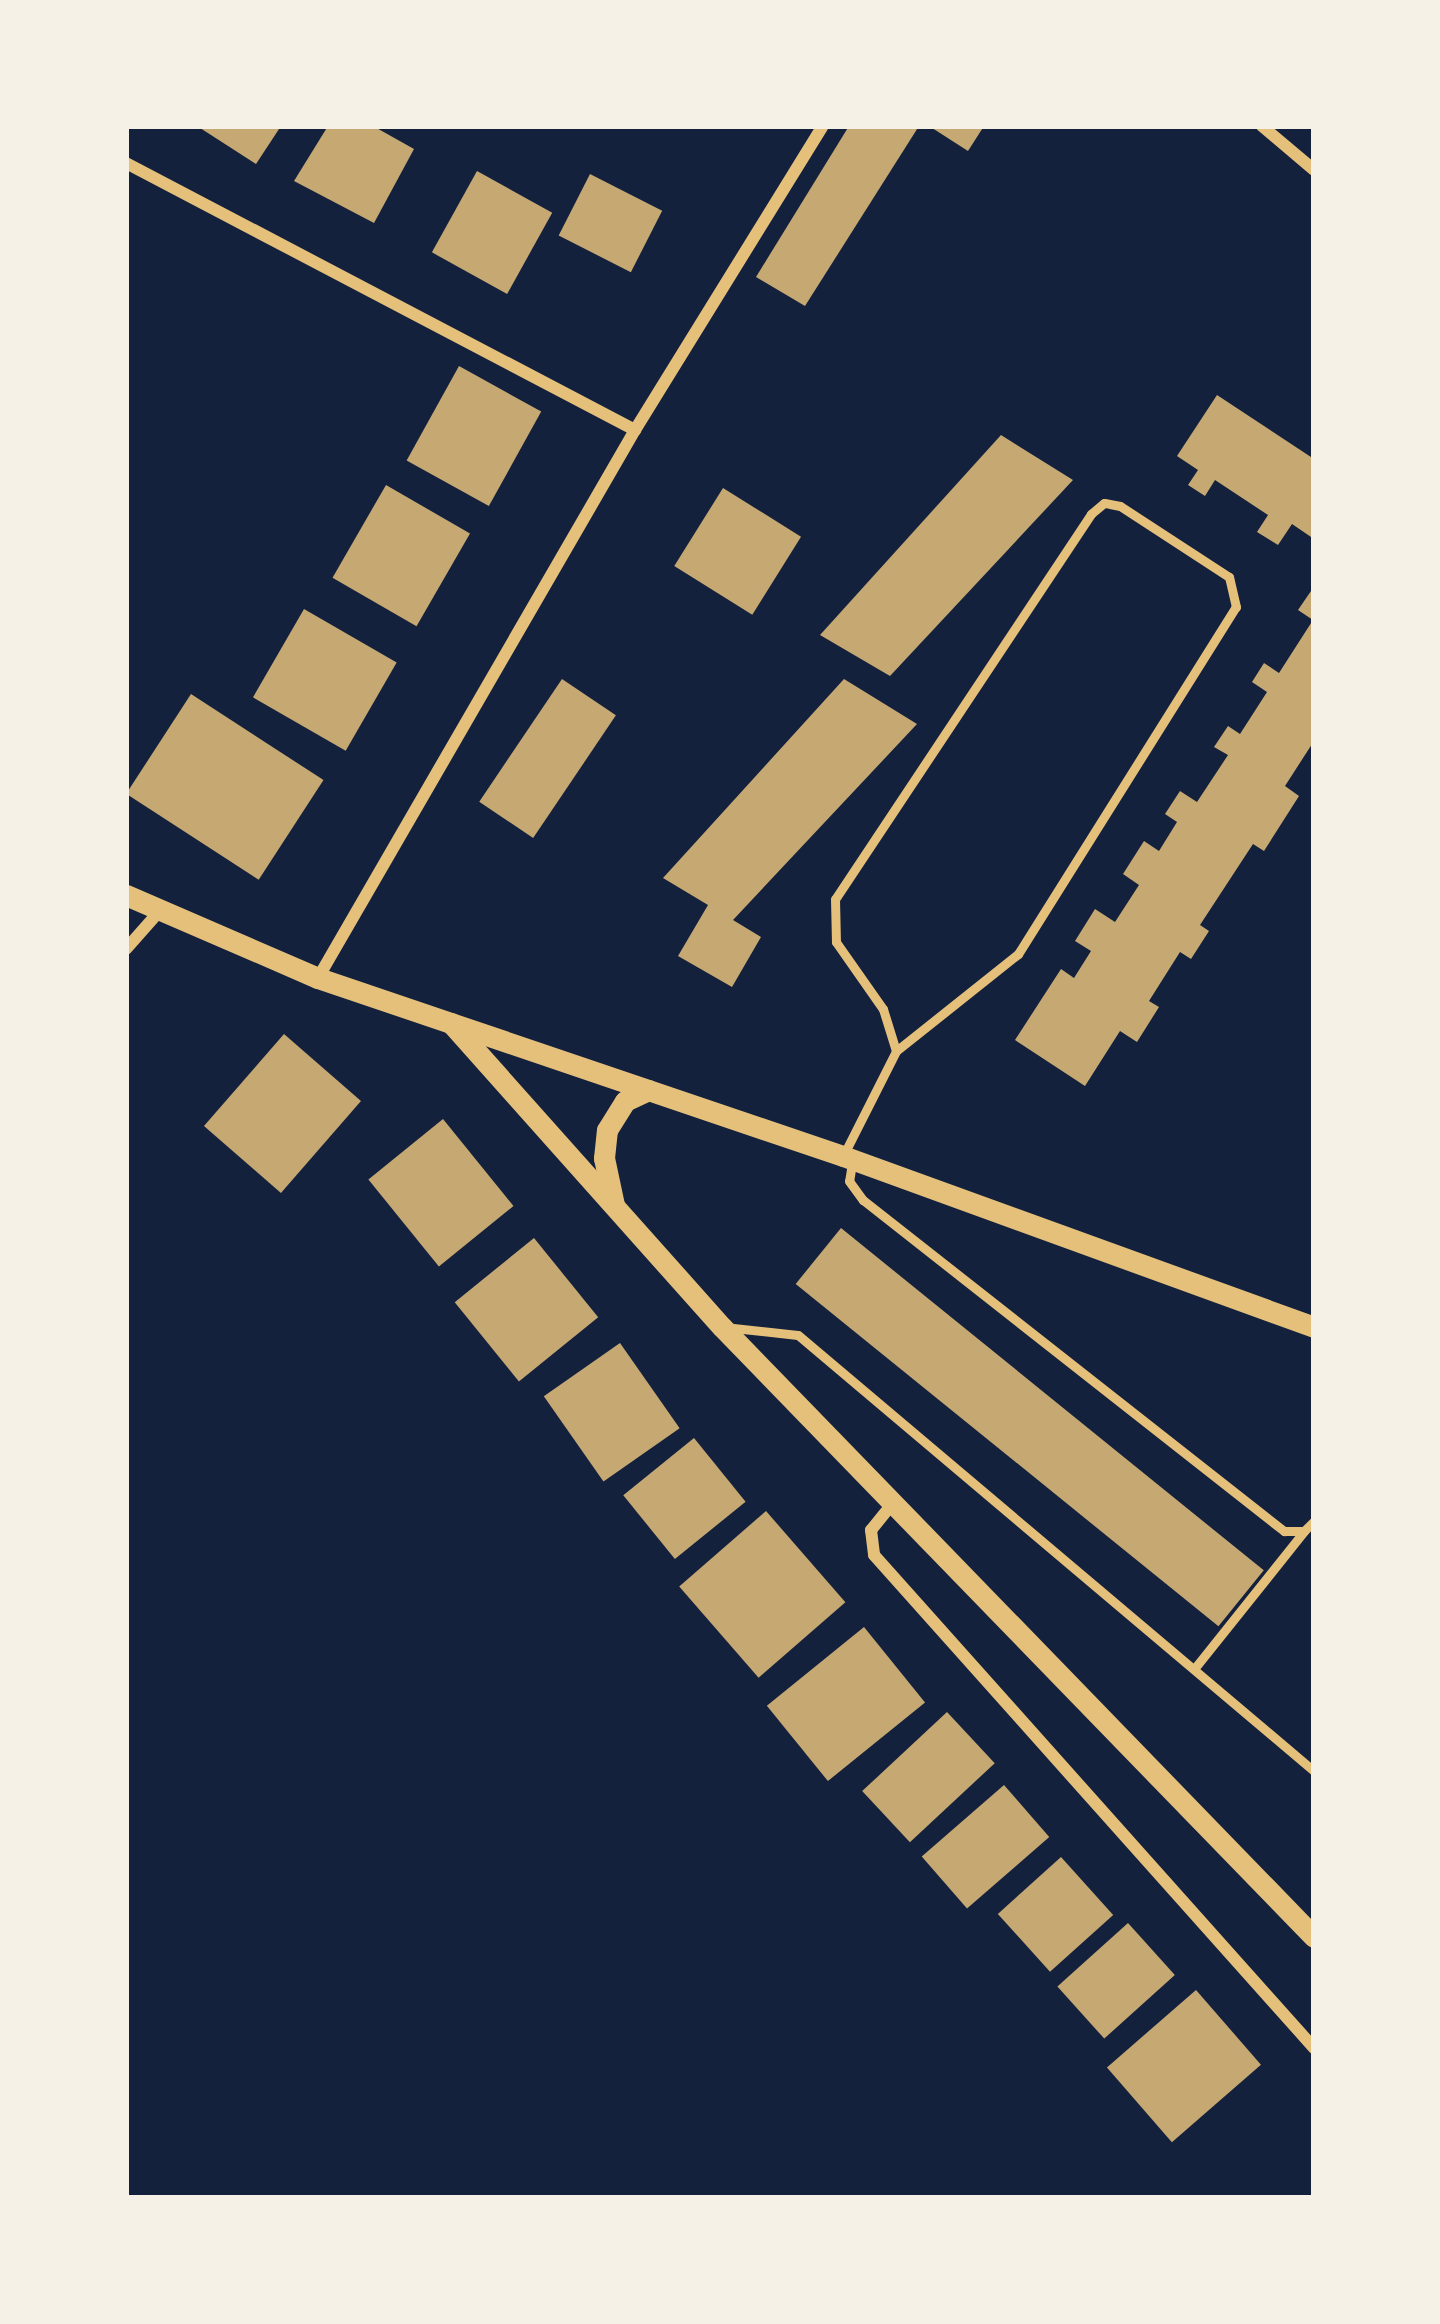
<!DOCTYPE html>
<html>
<head>
<meta charset="utf-8">
<style>
  body { margin:0 }
  #map { position:relative; width:1440px; height:2324px; overflow:hidden; background:#14213d; font-family:Rubik,sans-serif }
  div>[style] { position:absolute }
  [style*='--x'] { left:calc(var(--x)*1px); top:calc(var(--y)*1px); width:calc(var(--w)*1px); rotate:calc(var(--a)*1deg) }
  .building>* { inset:0; background:#c6a872; transform-origin:0 0 }
  .service>* { height:9px; margin:-4.5px; padding:0 4.5px; transform-origin:4.5px; border-radius:4.5px; background:#e5c07b }
  .minor>* { height:12px; margin:-6px; padding:0 6px; transform-origin:6px; border-radius:6px; background:#e5c07b }
  .tertiary>* { height:21px; margin:-10.5px; padding:0 10.5px; transform-origin:10.5px; border-radius:10.5px; background:#e5c07b }
  span { translate:-50% -50%; white-space:nowrap; text-align:center; line-height:1.15; -webkit-text-stroke:10px #f6f1e7; paint-order:stroke }
  .frame { position:absolute; inset:0; border:129px solid #f6f1e7; pointer-events:none }
</style>
</head>
<body>
<div id="map">
  <div class="building">
    <div style="clip-path:polygon(197px 126px,281px 126px,256px 164px)"></div>
    <div style="clip-path:polygon(328px 126px,373px 126px,414px 149px,374px 223px,294px 181px)"></div>
    <div style="clip-path:polygon(849px 126px,919px 126px,805px 306px,756px 277px)"></div>
    <div style="clip-path:polygon(929px 126px,984px 126px,968px 151px)"></div>
    <div style="left:477px;top:171px;width:86px;height:93px;rotate:29deg"></div>
    <div style="left:590px;top:174px;width:81px;height:69px;rotate:27deg"></div>
    <div style="left:459px;top:366px;width:94px;height:108px;rotate:29deg"></div>
    <div style="clip-path:polygon(1217px 395px,1314px 459px,1314px 539px,1292px 524px,1278px 545px,1257px 532px,1268px 515px,1215px 480px,1205px 496px,1188px 485px,1198px 470px,1177px 456px)"></div>
    <div style="clip-path:polygon(1001px 435px,1073px 480px,890px 676px,820px 635px)"></div>
    <div style="left:386px;top:485px;width:97px;height:107px;rotate:30deg"></div>
    <div style="left:723px;top:488px;width:92px;height:92px;rotate:32deg"></div>
    <div style="clip-path:polygon(1311px 591px,1314px 593px,1314px 741px,1285px 786px,1299px 796px,1264px 851px,1253px 844px,1200px 925px,1209px 931px,1191px 959px,1180px 952px,1149px 1001px,1159px 1007px,1137px 1042px,1120px 1031px,1085px 1086px,1015px 1040px,1061px 969px,1074px 978px,1091px 951px,1075px 941px,1095px 909px,1115px 922px,1139px 885px,1123px 874px,1144px 841px,1159px 851px,1177px 822px,1165px 814px,1180px 791px,1197px 802px,1228px 755px,1214px 747px,1228px 726px,1240px 734px,1267px 692px,1252px 682px,1264px 663px,1279px 673px,1313px 620px,1298px 610px)"></div>
    <div style="left:304px;top:609px;width:107px;height:102px;rotate:30deg"></div>
    <div style="left:562px;top:679px;width:65px;height:148px;rotate:34deg"></div>
    <div style="clip-path:polygon(844px 679px,917px 724px,733px 920px,761px 937px,732px 987px,678px 956px,708px 905px,663px 878px)"></div>
    <div style="left:191px;top:694px;width:158px;height:119px;rotate:33deg"></div>
    <div style="left:284px;top:1034px;width:102px;height:122px;rotate:41deg"></div>
    <div style="left:443px;top:1119px;width:112px;height:96px;rotate:51deg"></div>
    <div style="left:841px;top:1228px;width:544px;height:72px;rotate:39deg"></div>
    <div style="left:534px;top:1238px;width:102px;height:102px;rotate:51deg"></div>
    <div style="left:620px;top:1343px;width:104px;height:93px;rotate:55deg"></div>
    <div style="left:694px;top:1438px;width:82px;height:91px;rotate:51deg"></div>
    <div style="left:766px;top:1511px;width:121px;height:115px;rotate:49deg"></div>
    <div style="left:864px;top:1627px;width:97px;height:125px;rotate:51deg"></div>
    <div style="left:947px;top:1712px;width:70px;height:116px;rotate:47deg"></div>
    <div style="left:1004px;top:1785px;width:69px;height:109px;rotate:49deg"></div>
    <div style="left:1061px;top:1857px;width:78px;height:85px;rotate:48deg"></div>
    <div style="left:1128px;top:1923px;width:70px;height:95px;rotate:48deg"></div>
    <div style="left:1196px;top:1990px;width:99px;height:118px;rotate:49deg"></div>
  </div>
  <div class="service">
    <div style="--x:843;--y:1156;--w:118;--a:-63.2"></div>
    <div style="--x:896;--y:1051;--w:156;--a:-38.5"></div>
    <div style="--x:1018;--y:954;--w:410;--a:-57.9"></div>
    <div style="--x:1236;--y:607;--w:31;--a:-103"></div>
    <div style="--x:1229;--y:577;--w:130;--a:-146.9"></div>
    <div style="--x:1120;--y:506;--w:16;--a:-169"></div>
    <div style="--x:1104;--y:503;--w:17;--a:140"></div>
    <div style="--x:1091;--y:514;--w:462;--a:123.6"></div>
    <div style="--x:835;--y:899;--w:43;--a:88.7"></div>
    <div style="--x:836;--y:942;--w:82;--a:55"></div>
    <div style="--x:883;--y:1009;--w:44;--a:72.8"></div>
    <div style="--x:852;--y:1163;--w:18;--a:99"></div>
    <div style="--x:849;--y:1181;--w:24;--a:54"></div>
    <div style="--x:863;--y:1200;--w:536;--a:38.18"></div>
    <div style="--x:1284;--y:1531;--w:20;--a:0"></div>
    <div style="--x:1304;--y:1531;--w:14;--a:-45"></div>
    <div style="--x:724;--y:1327;--w:74;--a:6.2"></div>
    <div style="--x:798;--y:1335;--w:676;--a:40.2"></div>
    <div style="--x:1194;--y:1669;--w:176;--a:-51.4"></div>
  </div>
  <div class="minor">
    <div style="--x:1262;--y:126;--w:68;--a:40.2"></div>
    <div style="--x:126;--y:163;--w:575;--a:27.68"></div>
    <div style="--x:126;--y:949;--w:48;--a:-48.4"></div>
    <div style="--x:318;--y:978;--w:633;--a:-59.95"></div>
    <div style="--x:635;--y:430;--w:357;--a:-58.3"></div>
    <div style="--x:893;--y:1503;--w:35;--a:129"></div>
    <div style="--x:871;--y:1530;--w:25;--a:83"></div>
    <div style="--x:874;--y:1555;--w:661;--a:48.25"></div>
  </div>
  <div class="tertiary">
    <div style="--x:126;--y:895;--w:209;--a:23.4"></div>
    <div style="--x:318;--y:978;--w:554;--a:18.73"></div>
    <div style="--x:843;--y:1156;--w:501;--a:19.95"></div>
    <div style="--x:451;--y:1023;--w:407;--a:48.3"></div>
    <div style="--x:722;--y:1327;--w:850;--a:45.86"></div>
    <div style="--x:614;--y:1205;--w:48;--a:-102"></div>
    <div style="--x:604;--y:1158;--w:28;--a:-84"></div>
    <div style="--x:607;--y:1130;--w:34;--a:-58"></div>
    <div style="--x:625;--y:1101;--w:26;--a:-25"></div>
  </div>
  <div class="frame"></div>
</div>
</body>
</html>
